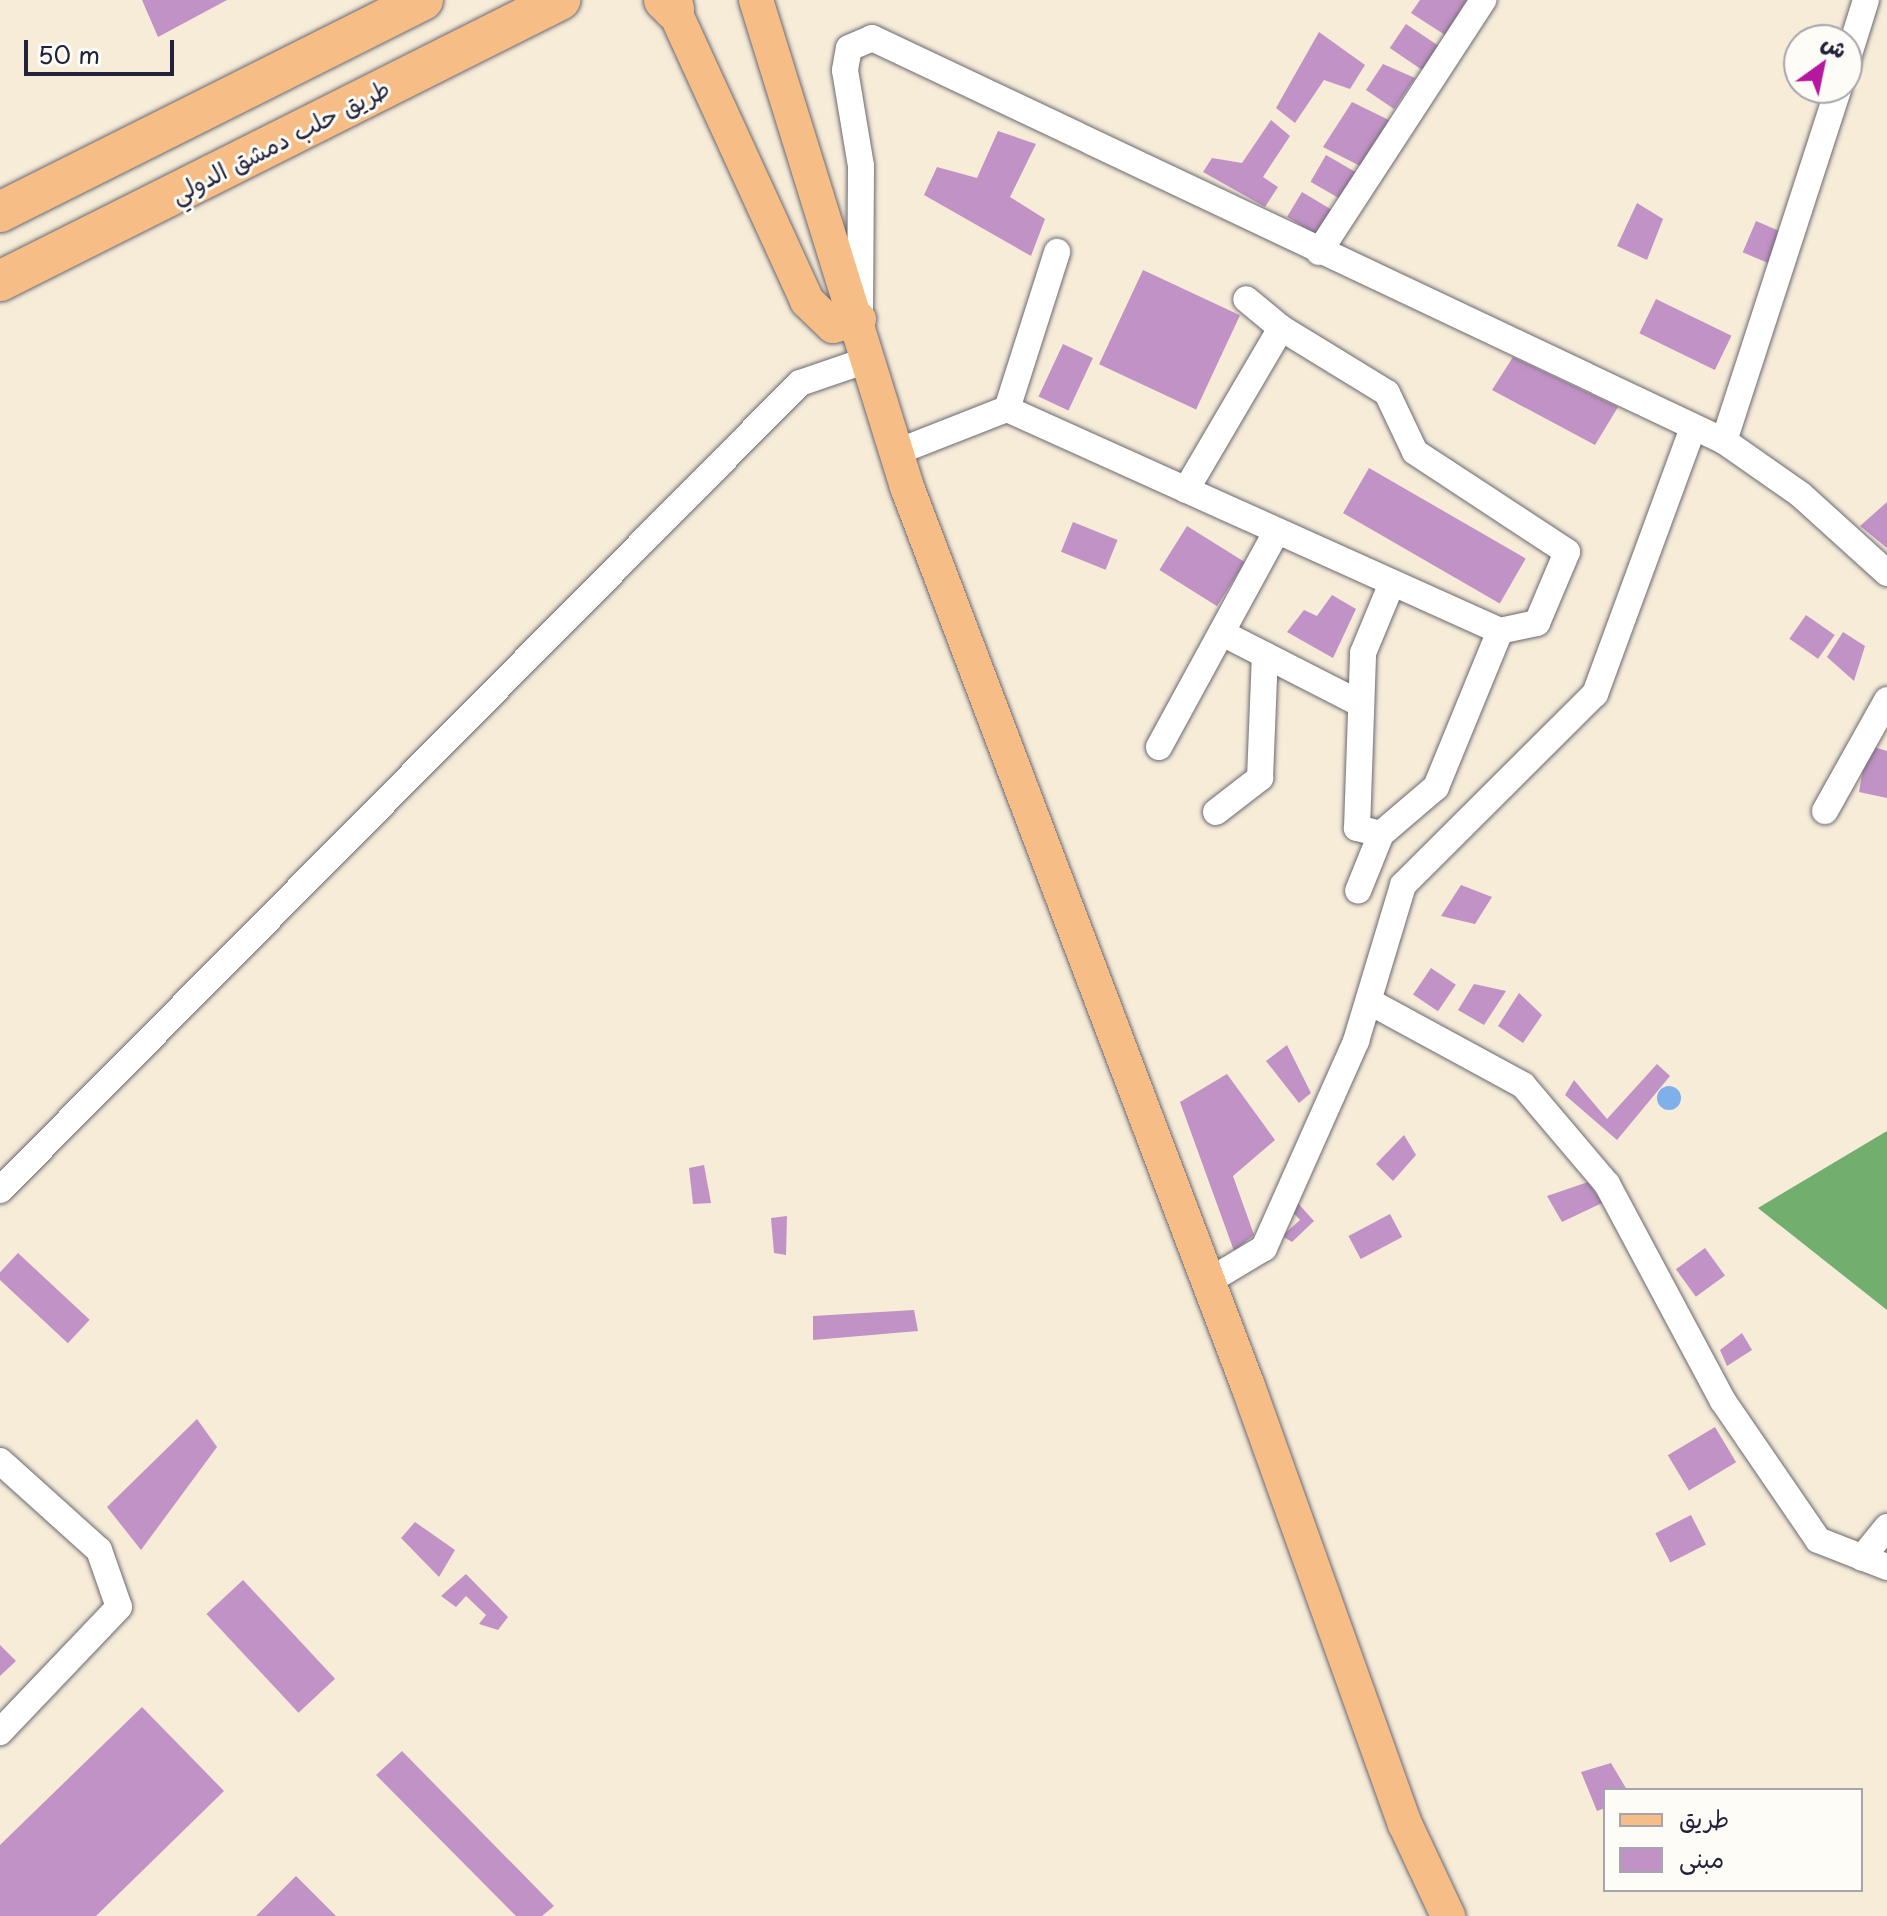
<!DOCTYPE html>
<html>
<head>
<meta charset="utf-8">
<style>
  body { margin:0 }
  #map { position:relative; width:1887px; height:1916px; overflow:hidden; background:#f6ecd8; font-family:"Playpen Sans","Playpen Sans Arabic",sans-serif }
  div>[style] { position:absolute }
  [style*='--x'] { left:calc(var(--x)*1px); top:calc(var(--y)*1px); width:calc(var(--w)*1px); rotate:calc(var(--a)*1deg) }
  .forest>* { inset:0; background:#72ae6e }
  .water>* { inset:0; background:#80b0eb }
  .round { border-radius:50% }
  .building>* { inset:0; background:#c192c5; transform-origin:0 0 }
  .roads { filter:drop-shadow(0 0 2px #6c6972) drop-shadow(0 0 2px #6c6972) }
  .minor>* { height:26px; margin:-13px; padding:0 13px; transform-origin:13px; border-radius:13px; background:#fff }
  .major>* { height:34px; margin:-17px; padding:0 17px; transform-origin:17px; border-radius:17px; background:#f6be86 }
  .highway>* { height:40px; margin:-20px; padding:0 20px; transform-origin:20px; border-radius:20px; background:#f6be86 }
  span { translate:-50% -50%; white-space:nowrap; text-align:center; line-height:1.15; -webkit-text-stroke:6px #fdfcf7; paint-order:stroke }
  .street-label { font-size:24px; color:#22223b }
  .legend { position:absolute; left:1603px; top:1788px; width:260px; height:104px; box-sizing:border-box; background:#fdfcf7; border:2px solid #a5a5ac; margin:0; padding:10px 14px; list-style:none; font-size:24px; color:#22223b }
  .legend li { display:flex; align-items:center; gap:16px; height:40px }
  .legend b { width:40px; border:2px solid #a5a5ac }
  .north { position:absolute; left:1783px; top:24px; width:80px; height:80px; box-sizing:border-box; background:#fdfcf7; border:2px solid #a5a5ac; border-radius:50%; rotate:33deg; font-size:22px; font-weight:700; line-height:32px; text-align:center; color:#22223b }
  .north::after { content:''; display:block; margin:auto; width:28px; height:36px; background:#b5179e; clip-path:polygon(50% 0,100% 100%,50% 72%,0 100%) }
  .scale { position:absolute; left:24px; top:40px; width:150px; height:36px; box-sizing:border-box; border:4px solid #22223b; border-top:0; padding-left:10px; font-size:24px; line-height:28px; white-space:nowrap; color:#22223b; -webkit-text-stroke:6px #fdfcf7; paint-order:stroke }
</style>
</head>
<body>
<div id="map">
  <div class="forest">
    <div style="clip-path:polygon(1887px 1131px,1887px 1310px,1758px 1208px)"></div>
  </div>
  <div class="water">
    <div class="round" style="left:1657px;top:1086px;width:24px;height:24px"></div>
  </div>
  <div class="building">
    <div style="clip-path:polygon(142px 0,227px 0,158px 37px)"></div>
    <div style="clip-path:polygon(1420px 0,1467px 0,1445px 35px,1411px 13px)"></div>
    <div style="left:1406px;top:24px;width:40px;height:29px;rotate:34deg"></div>
    <div style="clip-path:polygon(1319px 32px,1365px 65px,1350px 89px,1324px 80px,1295px 123px,1276px 108px)"></div>
    <div style="clip-path:polygon(1383px 64px,1415px 78px,1394px 109px,1366px 90px)"></div>
    <div style="clip-path:polygon(1352px 102px,1391px 121px,1362px 167px,1323px 147px)"></div>
    <div style="clip-path:polygon(1271px 120px,1290px 136px,1263px 177px,1278px 187px,1265px 207px,1203px 172px,1212px 158px,1242px 163px)"></div>
    <div style="clip-path:polygon(998px 131px,1036px 144px,1010px 197px,1045px 219px,1031px 256px,924px 195px,937px 167px,977px 178px)"></div>
    <div style="left:1326px;top:155px;width:34px;height:31px;rotate:30deg"></div>
    <div style="left:1302px;top:192px;width:37px;height:29px;rotate:31deg"></div>
    <div style="clip-path:polygon(1637px 203px,1663px 219px,1647px 260px,1617px 246px)"></div>
    <div style="left:1756px;top:221px;width:39px;height:34px;rotate:23deg"></div>
    <div style="left:1143px;top:270px;width:107px;height:104px;rotate:25deg"></div>
    <div style="left:1656px;top:299px;width:84px;height:38px;rotate:26deg"></div>
    <div style="left:1063px;top:344px;width:33px;height:58px;rotate:25deg"></div>
    <div style="clip-path:polygon(1513px 357px,1618px 407px,1595px 445px,1492px 390px)"></div>
    <div style="left:1369px;top:468px;width:181px;height:52px;rotate:30deg"></div>
    <div style="clip-path:polygon(1887px 502px,1887px 548px,1860px 526px)"></div>
    <div style="left:1073px;top:522px;width:48px;height:32px;rotate:22deg"></div>
    <div style="left:1187px;top:526px;width:68px;height:52px;rotate:32deg"></div>
    <div style="clip-path:polygon(1332px 595px,1356px 609px,1333px 658px,1287px 632px,1304px 610px,1317px 616px)"></div>
    <div style="left:1806px;top:615px;width:35px;height:29px;rotate:35deg"></div>
    <div style="clip-path:polygon(1843px 632px,1865px 646px,1854px 681px,1827px 657px)"></div>
    <div style="clip-path:polygon(1867px 745px,1887px 751px,1887px 798px,1859px 792px)"></div>
    <div style="clip-path:polygon(1461px 885px,1492px 897px,1475px 924px,1441px 916px)"></div>
    <div style="left:1431px;top:968px;width:30px;height:32px;rotate:34deg"></div>
    <div style="clip-path:polygon(1474px 984px,1506px 991px,1484px 1025px,1458px 1010px)"></div>
    <div style="clip-path:polygon(1519px 993px,1542px 1015px,1523px 1043px,1498px 1026px)"></div>
    <div style="clip-path:polygon(1287px 1045px,1311px 1093px,1299px 1103px,1266px 1061px)"></div>
    <div style="clip-path:polygon(1657px 1064px,1670px 1076px,1617px 1140px,1565px 1095px,1574px 1080px,1607px 1119px)"></div>
    <div style="clip-path:polygon(1227px 1074px,1275px 1140px,1233px 1176px,1254px 1235px,1234px 1251px,1180px 1102px)"></div>
    <div style="clip-path:polygon(1404px 1135px,1416px 1155px,1393px 1181px,1376px 1164px)"></div>
    <div style="clip-path:polygon(704px 1165px,711px 1203px,693px 1204px,689px 1168px)"></div>
    <div style="clip-path:polygon(1588px 1182px,1602px 1203px,1562px 1222px,1547px 1196px)"></div>
    <div style="clip-path:polygon(1296px 1201px,1314px 1221px,1292px 1242px,1282px 1236px,1300px 1220px,1289px 1208px)"></div>
    <div style="left:1390px;top:1214px;width:26px;height:47px;rotate:62deg"></div>
    <div style="clip-path:polygon(787px 1216px,786px 1255px,774px 1253px,771px 1218px)"></div>
    <div style="left:1705px;top:1248px;width:34px;height:36px;rotate:54deg"></div>
    <div style="left:18px;top:1253px;width:98px;height:32px;rotate:43deg"></div>
    <div style="clip-path:polygon(914px 1310px,918px 1331px,813px 1340px,813px 1316px)"></div>
    <div style="clip-path:polygon(1742px 1333px,1752px 1350px,1727px 1366px,1720px 1350px)"></div>
    <div style="clip-path:polygon(197px 1419px,217px 1447px,141px 1550px,107px 1507px)"></div>
    <div style="left:1715px;top:1427px;width:41px;height:55px;rotate:59deg"></div>
    <div style="left:1691px;top:1515px;width:33px;height:40px;rotate:63deg"></div>
    <div style="clip-path:polygon(415px 1522px,455px 1550px,439px 1577px,401px 1538px)"></div>
    <div style="clip-path:polygon(466px 1574px,508px 1617px,498px 1630px,479px 1624px,486px 1615px,466px 1596px,456px 1607px,441px 1596px)"></div>
    <div style="left:243px;top:1580px;width:135px;height:50px;rotate:47deg"></div>
    <div style="clip-path:polygon(0 1645px,16px 1661px,0 1676px)"></div>
    <div style="clip-path:polygon(142px 1707px,224px 1791px,96px 1916px,0 1916px,0 1845px)"></div>
    <div style="clip-path:polygon(402px 1751px,554px 1906px,542px 1916px,516px 1916px,376px 1775px)"></div>
    <div style="clip-path:polygon(1611px 1763px,1627px 1790px,1605px 1790px,1605px 1808px,1597px 1811px,1581px 1772px)"></div>
    <div style="clip-path:polygon(296px 1876px,336px 1916px,256px 1916px)"></div>
  </div>
  <div class="roads">
    <div class="minor">
      <div style="--x:1847;--y:61;--w:64;--a:-72.7"></div>
      <div style="--x:1319;--y:252;--w:301;--a:-56.9"></div>
      <div style="--x:860;--y:313;--w:147;--a:-89.6"></div>
      <div style="--x:861;--y:166;--w:97;--a:-99.5"></div>
      <div style="--x:845;--y:70;--w:22;--a:-80"></div>
      <div style="--x:849;--y:48;--w:25;--a:-23"></div>
      <div style="--x:872;--y:38;--w:943;--a:25.31"></div>
      <div style="--x:1724;--y:441;--w:94;--a:35"></div>
      <div style="--x:1801;--y:495;--w:116;--a:42.2"></div>
      <div style="--x:1281;--y:328;--w:124;--a:31.5"></div>
      <div style="--x:1387;--y:393;--w:65;--a:64.6"></div>
      <div style="--x:1415;--y:452;--w:182;--a:33.3"></div>
      <div style="--x:1567;--y:552;--w:77;--a:112.9"></div>
      <div style="--x:1537;--y:623;--w:38;--a:168"></div>
      <div style="--x:1007;--y:409;--w:541;--a:24.24"></div>
      <div style="--x:1500;--y:631;--w:169;--a:112.3"></div>
      <div style="--x:1436;--y:787;--w:72;--a:139.5"></div>
      <div style="--x:1381;--y:834;--w:61;--a:112"></div>
      <div style="--x:1724;--y:441;--w:371;--a:-72"></div>
      <div style="--x:897;--y:452;--w:118;--a:-21.4"></div>
      <div style="--x:1007;--y:409;--w:165;--a:-72.3"></div>
      <div style="--x:1186;--y:490;--w:188;--a:-59.6"></div>
      <div style="--x:1281;--y:328;--w:45;--a:-140.4"></div>
      <div style="--x:1224;--y:634;--w:154;--a:27.1"></div>
      <div style="--x:1159;--y:747;--w:246;--a:-61.4"></div>
      <div style="--x:1825;--y:811;--w:127;--a:-60.8"></div>
      <div style="--x:1216;--y:812;--w:56;--a:-37.7"></div>
      <div style="--x:1260;--y:778;--w:123;--a:-87.7"></div>
      <div style="--x:1381;--y:834;--w:25;--a:-166"></div>
      <div style="--x:1357;--y:828;--w:175;--a:-88"></div>
      <div style="--x:1363;--y:653;--w:76;--a:-67.5"></div>
      <div style="--x:1370;--y:1002;--w:174;--a:28.5"></div>
      <div style="--x:1523;--y:1085;--w:130;--a:49.7"></div>
      <div style="--x:1607;--y:1184;--w:246;--a:61.9"></div>
      <div style="--x:1723;--y:1401;--w:168;--a:55.6"></div>
      <div style="--x:1818;--y:1540;--w:74;--a:21.4"></div>
      <div style="--x:0;--y:1190;--w:1136;--a:-45.25"></div>
      <div style="--x:800;--y:383;--w:74;--a:-18.9"></div>
      <div style="--x:1209;--y:1281;--w:64;--a:-31"></div>
      <div style="--x:1264;--y:1248;--w:227;--a:-66"></div>
      <div style="--x:1356;--y:1041;--w:163;--a:-73.2"></div>
      <div style="--x:1403;--y:885;--w:271;--a:-44.9"></div>
      <div style="--x:1595;--y:694;--w:284;--a:-69.8"></div>
      <div style="--x:0;--y:1461;--w:133;--a:42"></div>
      <div style="--x:99;--y:1550;--w:60;--a:70.7"></div>
      <div style="--x:119;--y:1607;--w:173;--a:133.6"></div>
      <div style="--x:1862;--y:1558;--w:40;--a:-51"></div>
    </div>
    <div class="major">
      <div style="--x:756;--y:0;--w:510;--a:72.77"></div>
      <div style="--x:907;--y:487;--w:961;--a:69.23"></div>
      <div style="--x:1248;--y:1386;--w:465;--a:70.3"></div>
      <div style="--x:1405;--y:1824;--w:102;--a:64.9"></div>
      <div style="--x:674;--y:10;--w:320;--a:65.4"></div>
      <div style="--x:807;--y:301;--w:36;--a:44"></div>
      <div style="--x:833;--y:326;--w:27;--a:-15"></div>
    </div>
    <div class="highway">
      <div style="--x:664;--y:0;--w:14;--a:45"></div>
      <div style="--x:674;--y:10;--w:10;--a:-101"></div>
      <div style="--x:0;--y:212;--w:473;--a:-26.6"></div>
      <div style="--x:0;--y:281;--w:627;--a:-26.65"></div>
    </div>
  </div>
  <div class="street-label">
    <span style="left:280px;top:141px;rotate:-27deg">طريق حلب دمشق الدولي</span>
  </div>
  <ul class="legend">
  <li><b style="height:10px;background:#f6be86"></b>طريق</li>
  <li><b style="height:22px;background:#c192c5"></b>مبنى</li>
  </ul>
  <div class="north">ش</div>
  <div class="scale">50 m</div>
</div>
</body>
</html>
